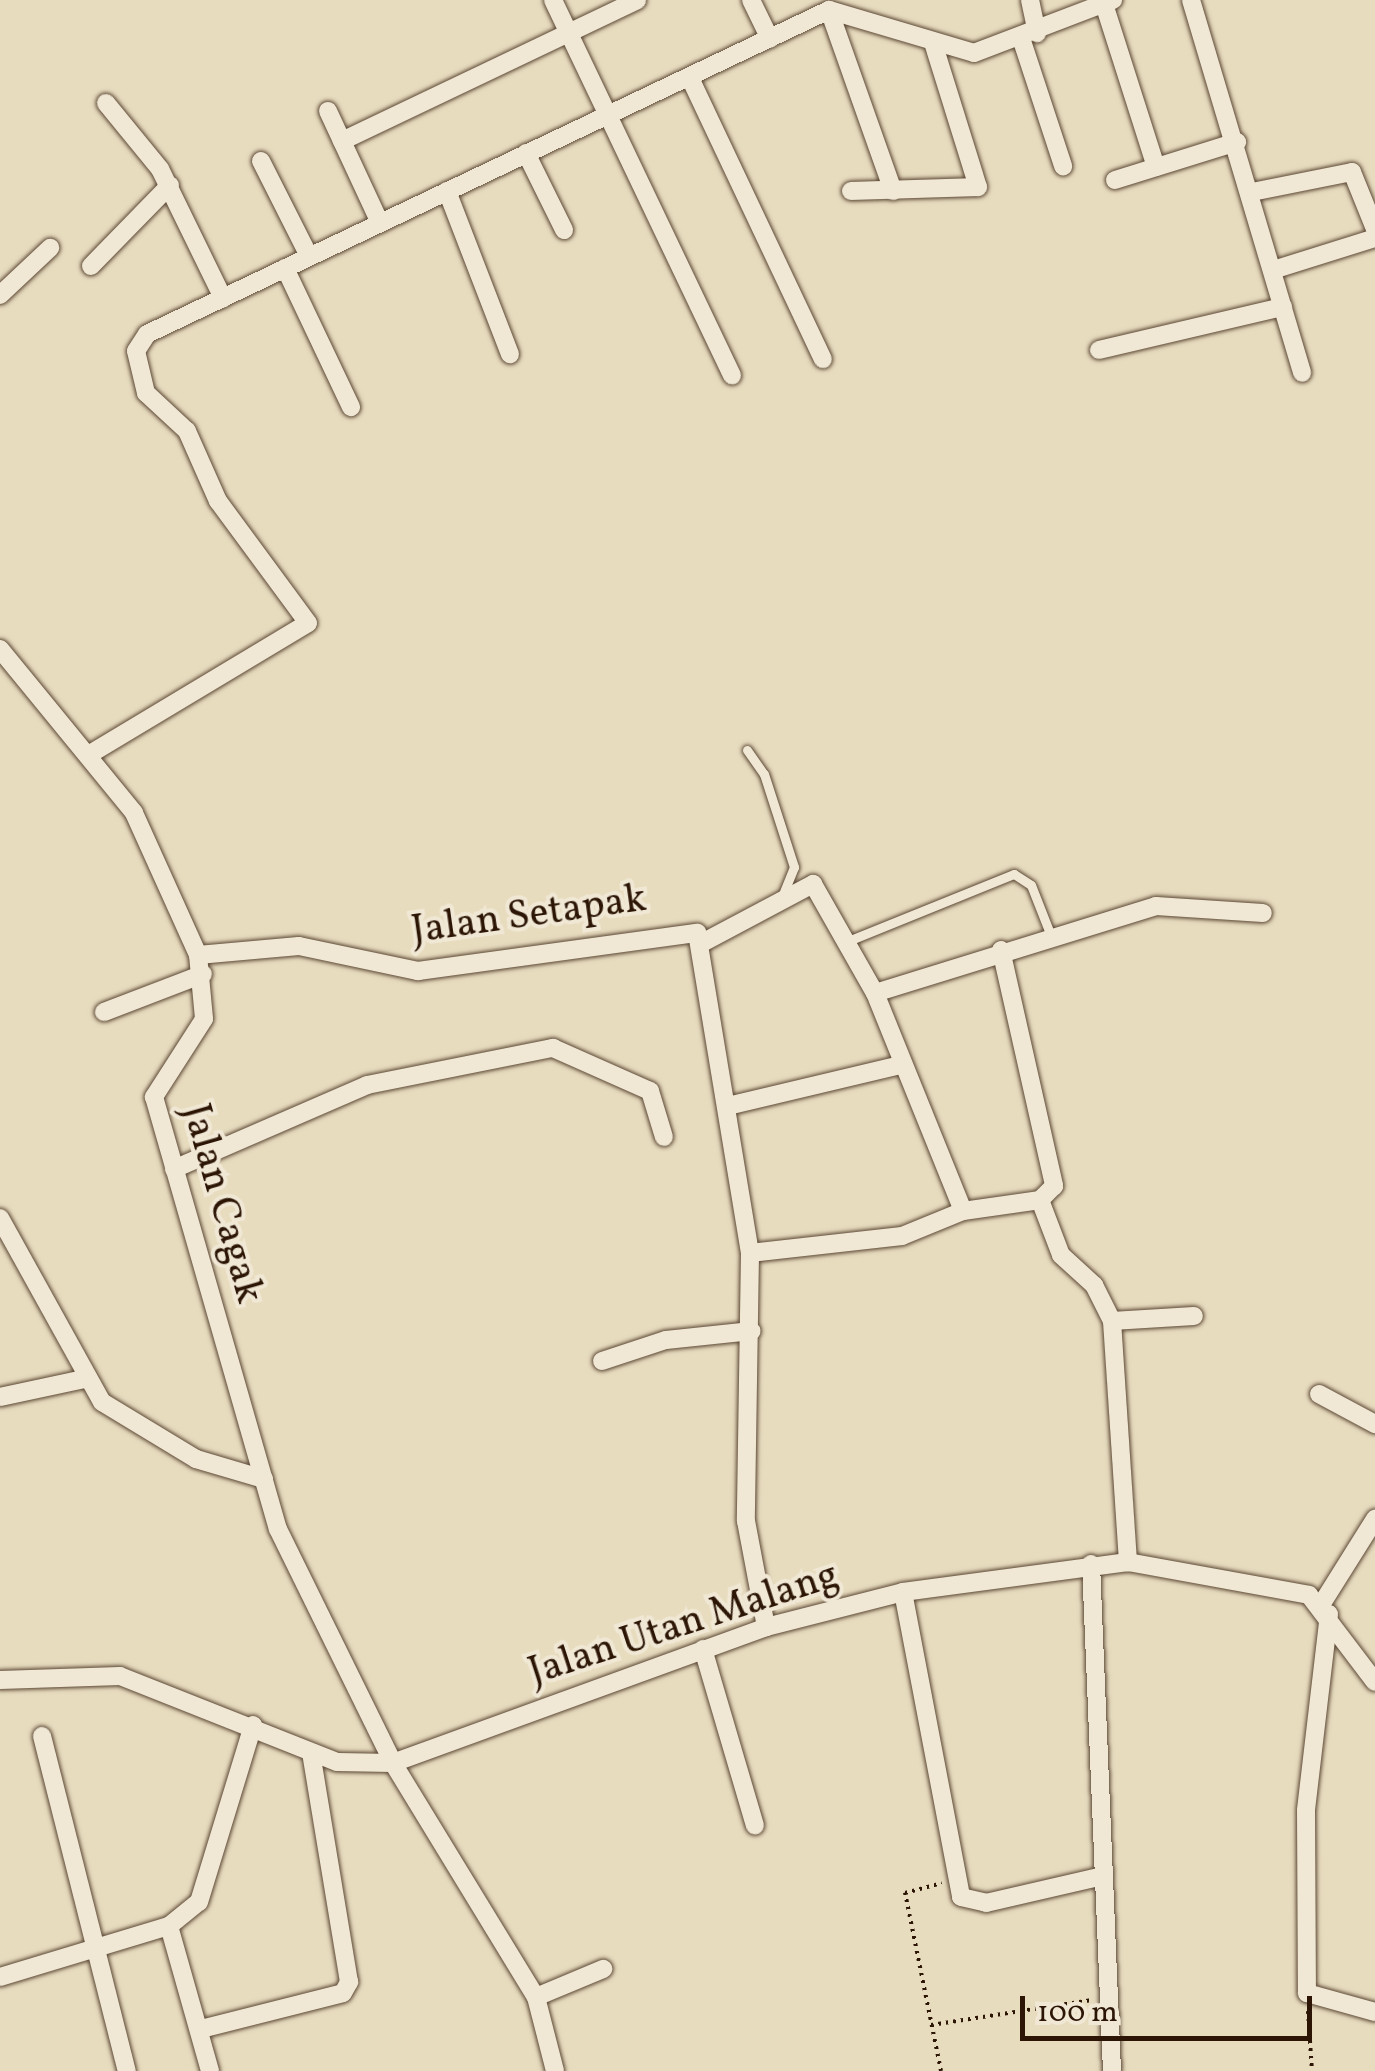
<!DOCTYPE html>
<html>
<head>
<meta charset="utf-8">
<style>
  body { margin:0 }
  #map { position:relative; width:1375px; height:2071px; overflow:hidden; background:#e8dcbf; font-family:Vollkorn,serif }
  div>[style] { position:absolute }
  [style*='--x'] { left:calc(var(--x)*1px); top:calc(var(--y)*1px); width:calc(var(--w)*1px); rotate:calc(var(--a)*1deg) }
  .path>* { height:4px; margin-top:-2px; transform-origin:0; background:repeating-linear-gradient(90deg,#2c1505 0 2.5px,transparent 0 7.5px) }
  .roads { filter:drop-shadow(0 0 2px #5b4734) drop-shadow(0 0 2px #5b4734) }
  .service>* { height:9px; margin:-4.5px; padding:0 4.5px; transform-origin:4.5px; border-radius:4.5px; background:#f0e8d5 }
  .minor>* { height:18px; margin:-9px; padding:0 9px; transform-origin:9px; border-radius:9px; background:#f0e8d5 }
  span { translate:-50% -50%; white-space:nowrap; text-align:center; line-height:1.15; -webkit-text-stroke:8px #f0e8d5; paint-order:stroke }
  .street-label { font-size:40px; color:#2c1505 }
  .scale { position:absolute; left:1020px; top:1996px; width:292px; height:45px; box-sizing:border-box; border:5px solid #2c1505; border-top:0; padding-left:12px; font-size:30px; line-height:35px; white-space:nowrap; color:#2c1505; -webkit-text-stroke:8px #f0e8d5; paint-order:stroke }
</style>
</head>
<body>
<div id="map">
  <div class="path">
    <div style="--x:1308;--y:2011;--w:60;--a:86.2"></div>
    <div style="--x:931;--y:2025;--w:163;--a:-8.8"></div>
    <div style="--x:941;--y:2071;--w:182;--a:-101.4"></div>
    <div style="--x:905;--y:1893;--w:38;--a:-15"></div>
  </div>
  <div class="roads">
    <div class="service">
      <div style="--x:747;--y:750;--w:29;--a:55"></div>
      <div style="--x:764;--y:774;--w:98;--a:72.1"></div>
      <div style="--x:794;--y:867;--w:31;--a:112"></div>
      <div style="--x:848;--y:941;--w:179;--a:-22"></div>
      <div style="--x:1014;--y:874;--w:20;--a:33"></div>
      <div style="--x:1031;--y:885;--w:55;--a:68.6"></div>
    </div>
    <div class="minor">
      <div style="--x:553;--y:0;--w:416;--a:64.5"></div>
      <div style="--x:751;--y:0;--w:43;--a:64"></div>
      <div style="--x:1030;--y:0;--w:34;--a:78"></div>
      <div style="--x:1191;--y:0;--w:389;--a:73.4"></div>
      <div style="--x:1104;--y:4;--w:171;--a:72.3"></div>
      <div style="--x:829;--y:10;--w:192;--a:70.5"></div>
      <div style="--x:1022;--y:41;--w:132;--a:71.8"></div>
      <div style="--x:690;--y:78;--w:311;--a:64.7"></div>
      <div style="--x:106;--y:103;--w:85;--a:50.7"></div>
      <div style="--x:160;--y:169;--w:144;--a:64"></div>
      <div style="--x:328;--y:111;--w:123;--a:65.1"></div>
      <div style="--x:342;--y:141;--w:327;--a:-25.5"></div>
      <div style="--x:526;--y:153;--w:86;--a:63.7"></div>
      <div style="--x:261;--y:161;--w:106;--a:63.2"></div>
      <div style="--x:1115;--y:180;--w:128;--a:-17.3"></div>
      <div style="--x:447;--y:191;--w:175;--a:68.9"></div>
      <div style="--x:851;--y:191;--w:127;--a:-1.8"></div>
      <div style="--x:978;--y:187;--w:148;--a:-107.3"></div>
      <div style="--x:1252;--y:192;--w:102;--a:-11.3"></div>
      <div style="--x:1352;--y:172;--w:61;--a:68"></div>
      <div style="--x:91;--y:266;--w:113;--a:-45.7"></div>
      <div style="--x:285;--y:268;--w:154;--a:64.6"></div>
      <div style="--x:1273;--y:270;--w:107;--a:-17.4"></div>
      <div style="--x:0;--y:295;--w:69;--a:-43.2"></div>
      <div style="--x:1099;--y:350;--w:189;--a:-13.2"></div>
      <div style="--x:0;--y:649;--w:212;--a:50.7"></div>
      <div style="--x:134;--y:813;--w:156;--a:65.7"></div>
      <div style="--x:198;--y:955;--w:64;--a:84.6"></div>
      <div style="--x:204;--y:1019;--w:93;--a:122.7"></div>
      <div style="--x:154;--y:1097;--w:449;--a:74"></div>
      <div style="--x:278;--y:1529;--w:261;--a:63.8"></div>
      <div style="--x:393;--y:1763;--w:274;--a:58.6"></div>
      <div style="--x:536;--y:1997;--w:76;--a:75.6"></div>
      <div style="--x:90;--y:754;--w:254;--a:-31"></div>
      <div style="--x:308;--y:623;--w:152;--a:-126.4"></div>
      <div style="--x:218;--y:501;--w:77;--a:-113.9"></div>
      <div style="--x:187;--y:431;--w:56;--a:-137.2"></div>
      <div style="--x:146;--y:393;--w:43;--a:-103.4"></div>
      <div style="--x:136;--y:351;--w:20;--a:-57"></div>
      <div style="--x:147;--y:334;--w:755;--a:-25.41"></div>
      <div style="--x:829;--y:10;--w:151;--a:16.5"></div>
      <div style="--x:974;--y:53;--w:149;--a:-20.9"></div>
      <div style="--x:702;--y:943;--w:126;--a:-28"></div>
      <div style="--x:813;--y:884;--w:125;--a:60.4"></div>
      <div style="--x:875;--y:993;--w:235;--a:68"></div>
      <div style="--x:963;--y:1211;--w:78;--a:-8.1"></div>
      <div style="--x:1040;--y:1200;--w:59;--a:69.1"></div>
      <div style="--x:1061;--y:1255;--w:45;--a:42.3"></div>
      <div style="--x:1094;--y:1285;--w:40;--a:63.4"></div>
      <div style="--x:1112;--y:1321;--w:82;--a:-3.5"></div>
      <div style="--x:1001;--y:950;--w:242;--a:77.3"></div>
      <div style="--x:1054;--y:1186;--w:20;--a:135"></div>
      <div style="--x:198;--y:955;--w:101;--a:-5.1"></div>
      <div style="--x:299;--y:946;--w:122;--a:11.9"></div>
      <div style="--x:418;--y:971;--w:282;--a:-7.8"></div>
      <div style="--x:697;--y:933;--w:324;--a:80.6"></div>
      <div style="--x:750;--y:1253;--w:268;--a:90.9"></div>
      <div style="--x:746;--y:1521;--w:108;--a:79.3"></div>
      <div style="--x:875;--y:993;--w:294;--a:-17.2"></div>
      <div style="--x:1156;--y:906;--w:107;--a:3.7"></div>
      <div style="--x:104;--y:1012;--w:106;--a:-21"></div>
      <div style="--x:728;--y:1106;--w:177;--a:-13.4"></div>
      <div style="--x:174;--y:1169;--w:210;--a:-23.5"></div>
      <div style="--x:367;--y:1085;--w:190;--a:-11.3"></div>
      <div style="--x:553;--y:1048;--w:106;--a:23.9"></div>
      <div style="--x:650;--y:1091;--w:48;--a:73.1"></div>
      <div style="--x:0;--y:1218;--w:210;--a:61"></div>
      <div style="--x:102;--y:1402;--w:110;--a:31.2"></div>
      <div style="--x:196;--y:1459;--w:71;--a:16.4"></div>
      <div style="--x:750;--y:1253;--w:153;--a:-6.4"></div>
      <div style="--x:902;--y:1236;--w:66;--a:-22.3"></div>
      <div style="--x:1112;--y:1321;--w:242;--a:86.2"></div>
      <div style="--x:602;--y:1361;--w:67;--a:-18.2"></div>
      <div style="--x:666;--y:1340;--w:86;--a:-6"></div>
      <div style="--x:1319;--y:1394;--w:64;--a:28.2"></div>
      <div style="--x:0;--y:1397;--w:86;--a:-12.1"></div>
      <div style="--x:1091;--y:1564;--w:507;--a:87.63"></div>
      <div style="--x:903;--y:1592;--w:310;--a:79.2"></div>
      <div style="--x:961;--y:1897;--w:26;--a:13"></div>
      <div style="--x:986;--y:1903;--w:120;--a:-13"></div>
      <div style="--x:1321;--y:1605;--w:102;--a:-57.9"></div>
      <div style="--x:1329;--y:1614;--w:198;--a:96.7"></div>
      <div style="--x:1306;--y:1811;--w:182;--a:89.7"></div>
      <div style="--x:1307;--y:1993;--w:71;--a:15.6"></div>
      <div style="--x:703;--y:1649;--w:184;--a:73.6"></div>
      <div style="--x:0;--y:1680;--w:120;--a:-1.9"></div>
      <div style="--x:120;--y:1676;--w:233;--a:21.6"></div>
      <div style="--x:337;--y:1762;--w:56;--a:1"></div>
      <div style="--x:393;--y:1763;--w:397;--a:-20"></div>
      <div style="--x:766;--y:1627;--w:141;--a:-14.3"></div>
      <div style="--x:903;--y:1592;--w:227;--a:-7.6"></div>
      <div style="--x:1128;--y:1562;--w:184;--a:10.3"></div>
      <div style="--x:1309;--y:1595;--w:109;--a:52.8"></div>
      <div style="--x:42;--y:1736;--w:346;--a:75.8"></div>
      <div style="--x:169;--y:1926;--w:38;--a:-39"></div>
      <div style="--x:199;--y:1902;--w:185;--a:-73"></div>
      <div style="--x:0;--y:1977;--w:177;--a:-16.8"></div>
      <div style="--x:169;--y:1926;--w:151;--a:74.2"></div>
      <div style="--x:536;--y:1997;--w:73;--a:-22.7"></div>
      <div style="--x:201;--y:2029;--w:146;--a:-14.2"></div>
      <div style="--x:343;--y:1993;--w:13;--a:-61"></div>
      <div style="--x:349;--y:1982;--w:232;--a:-99.4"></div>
    </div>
  </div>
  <div class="street-label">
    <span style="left:529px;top:916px;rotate:-8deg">Jalan Setapak</span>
    <span style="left:221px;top:1204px;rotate:74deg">Jalan Cagak</span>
    <span style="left:684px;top:1625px;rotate:-18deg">Jalan Utan Malang</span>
  </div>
  <div class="scale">100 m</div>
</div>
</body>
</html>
